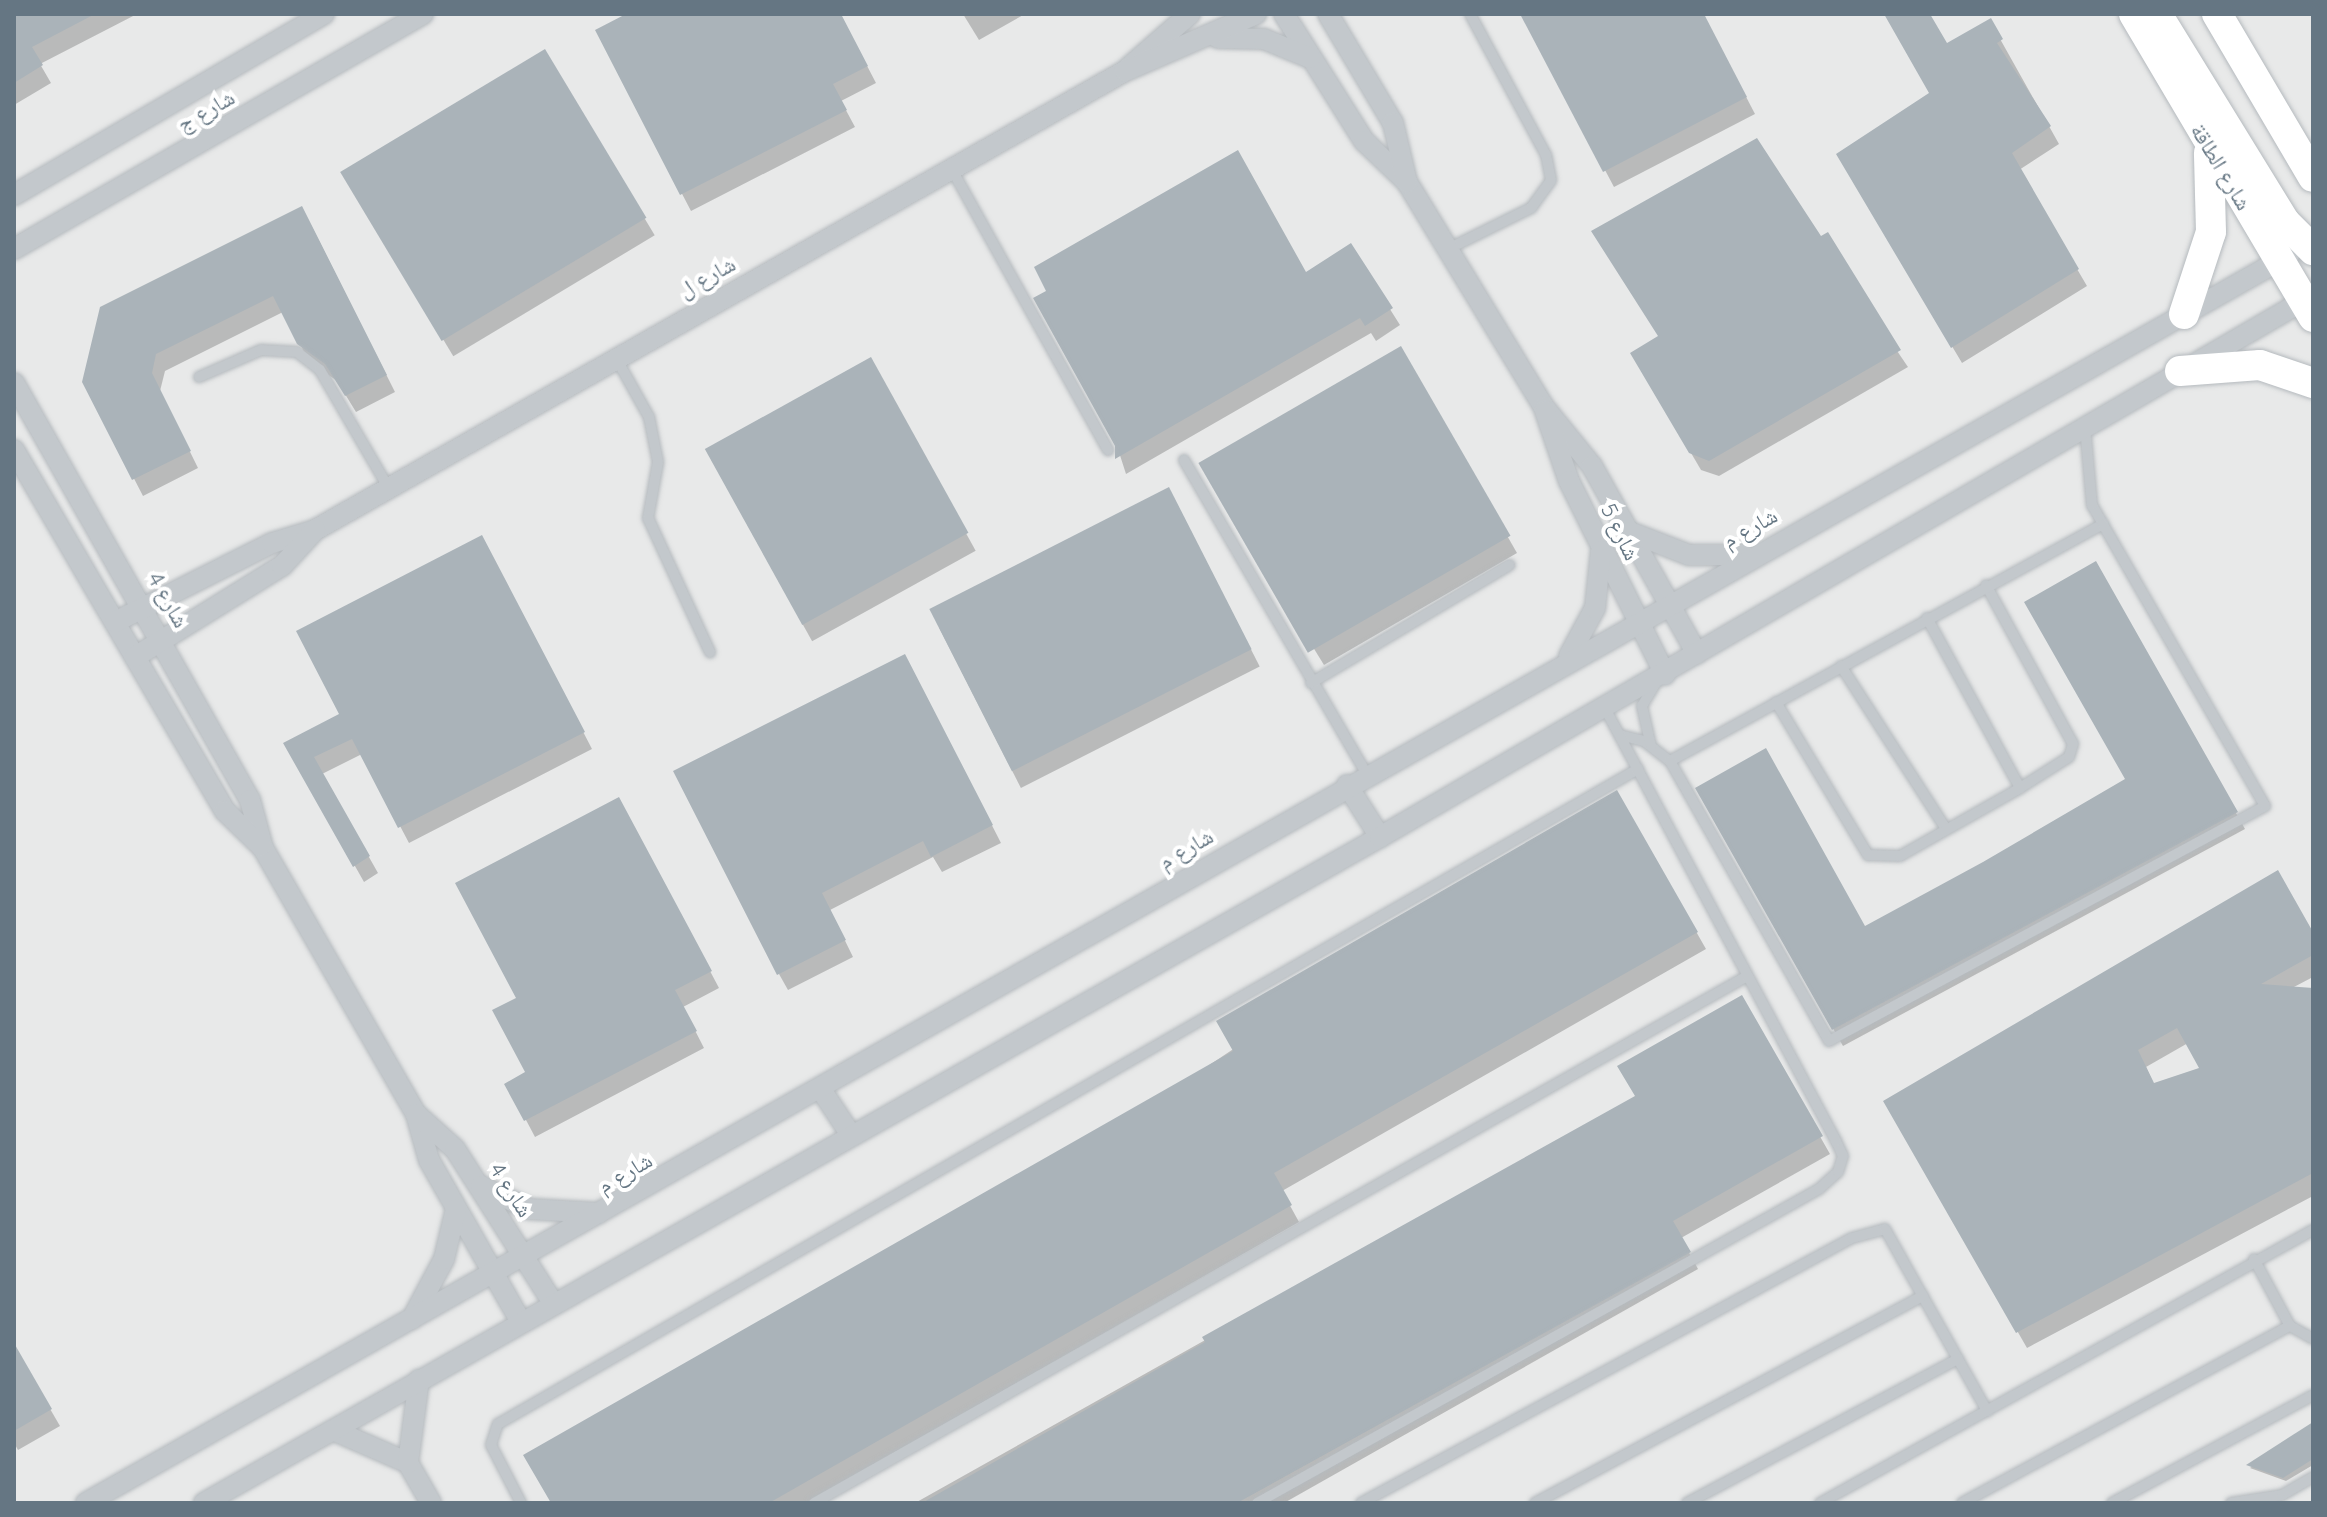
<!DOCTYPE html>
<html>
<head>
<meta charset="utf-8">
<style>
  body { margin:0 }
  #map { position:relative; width:2327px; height:1517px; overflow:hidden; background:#fafaf8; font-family:Quicksand,"Noto Naskh Arabic",sans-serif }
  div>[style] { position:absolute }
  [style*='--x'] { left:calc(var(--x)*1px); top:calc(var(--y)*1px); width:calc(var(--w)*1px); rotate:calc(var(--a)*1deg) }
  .built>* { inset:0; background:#e8e9e9; transform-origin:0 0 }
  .shadow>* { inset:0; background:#0003; transform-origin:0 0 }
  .building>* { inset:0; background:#aab3b9; transform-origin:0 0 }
  .roads { filter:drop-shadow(0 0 2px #b5babe) drop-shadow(0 0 2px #b5babe) }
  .lane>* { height:10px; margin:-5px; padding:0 5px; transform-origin:5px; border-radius:5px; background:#c3c8cc }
  .street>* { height:20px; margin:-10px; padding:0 10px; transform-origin:10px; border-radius:10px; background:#c3c8cc }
  .primary>* { height:30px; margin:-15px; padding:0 15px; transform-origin:15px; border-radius:15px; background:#fff }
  span { translate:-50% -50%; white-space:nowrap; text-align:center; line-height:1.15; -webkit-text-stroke:8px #fff; paint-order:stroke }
  .street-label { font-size:22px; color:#657683 }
  .frame { position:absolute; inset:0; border:16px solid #657683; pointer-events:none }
</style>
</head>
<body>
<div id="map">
  <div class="built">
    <div style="left:14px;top:14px;width:2299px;height:1489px"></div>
  </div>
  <div class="shadow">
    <div style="clip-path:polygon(14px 14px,137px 14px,40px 64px,51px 83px,14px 105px)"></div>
    <div style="clip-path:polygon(630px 14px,840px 14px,876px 83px,841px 101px,855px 127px,691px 211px,597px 31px)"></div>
    <div style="clip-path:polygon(963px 14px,1025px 14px,979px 40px)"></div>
    <div style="clip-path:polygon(1522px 14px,1703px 14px,1755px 114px,1614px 187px)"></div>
    <div style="clip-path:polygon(1886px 14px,1928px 14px,1946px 46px,1990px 21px,2059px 144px,2019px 170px,2087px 286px,1962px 363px,1838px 155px,1932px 93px)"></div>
    <div style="left:544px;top:51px;width:215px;height:235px;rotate:59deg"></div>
    <div style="clip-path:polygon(311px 225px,395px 392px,356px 412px,337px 381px,309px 361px,283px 312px,165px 371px,160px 391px,198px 468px,143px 496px,84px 382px)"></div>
    <div style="clip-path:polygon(1821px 239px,1908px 367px,1719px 476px,1701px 470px,1633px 354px)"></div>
    <div style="clip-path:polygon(1350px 246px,1400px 325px,1376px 341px,1371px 333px,1126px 474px,1117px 446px,1306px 274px)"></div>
    <div style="clip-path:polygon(1400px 349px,1517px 553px,1324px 665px,1216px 490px)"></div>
    <div style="left:870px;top:360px;width:218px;height:187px;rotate:61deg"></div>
    <div style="left:1178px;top:506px;width:180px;height:268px;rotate:63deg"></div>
    <div style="clip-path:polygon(491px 554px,592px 749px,409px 843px,362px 754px,322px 774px,378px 873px,364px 882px,286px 744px,342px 715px)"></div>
    <div style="clip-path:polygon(2095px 564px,2245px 829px,1843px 1046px,1697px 789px,1865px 929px,1984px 863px,2128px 780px)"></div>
    <div style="clip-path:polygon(914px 673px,1001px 843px,942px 872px,933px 857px,830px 910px,853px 957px,788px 990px,779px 974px)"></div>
    <div style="clip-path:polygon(1617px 793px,1706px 949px,1282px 1191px,1299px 1222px,806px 1503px,553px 1503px)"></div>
    <div style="clip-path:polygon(628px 816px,719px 988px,683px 1007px,704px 1048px,535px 1137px,507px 1084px,528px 1073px,518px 999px)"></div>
    <div style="clip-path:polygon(evenodd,2313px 936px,2313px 977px,2292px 988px,2313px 994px,2313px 1196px,2027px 1348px,1886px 1102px,2313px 936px,2188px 1043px,2202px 1069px,2154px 1085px,2146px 1067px,2188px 1043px)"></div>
    <div style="clip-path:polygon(1741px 998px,1830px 1154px,1681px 1238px,1698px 1269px,1284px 1503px,915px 1503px,1638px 1097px)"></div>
    <div style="clip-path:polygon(14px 1347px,60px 1426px,18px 1450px,14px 1443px)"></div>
    <div style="clip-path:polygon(2313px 1427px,2313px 1465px,2286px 1481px,2250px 1468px)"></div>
  </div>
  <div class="building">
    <div style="clip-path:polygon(14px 14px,95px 14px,32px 47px,43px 65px,14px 83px)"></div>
    <div style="clip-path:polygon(626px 14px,841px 14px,868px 66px,833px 84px,847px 110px,680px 195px,595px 30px)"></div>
    <div style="clip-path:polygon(1520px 14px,1704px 14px,1747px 97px,1603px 172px)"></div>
    <div style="clip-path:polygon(1884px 14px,1930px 14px,1947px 43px,1991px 18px,2003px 39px,1997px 43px,2051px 126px,2012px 153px,2079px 269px,1951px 348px,1836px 154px,1929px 93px)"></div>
    <div style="left:545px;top:49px;width:197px;height:239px;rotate:59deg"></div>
    <div style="clip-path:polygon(1757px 138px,1821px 236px,1828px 232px,1901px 350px,1709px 461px,1689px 453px,1630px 353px,1658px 336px,1591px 231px)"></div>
    <div style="clip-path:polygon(1238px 150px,1306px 272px,1351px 243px,1393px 308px,1365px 326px,1360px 318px,1115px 459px,1115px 446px,1033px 298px,1046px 291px,1034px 267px)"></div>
    <div style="clip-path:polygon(302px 206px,387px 375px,345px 396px,325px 364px,297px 344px,273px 296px,156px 354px,152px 373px,191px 451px,132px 480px,82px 382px,100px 307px)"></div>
    <div style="left:1401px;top:346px;width:219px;height:234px;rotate:60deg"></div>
    <div style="left:871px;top:357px;width:201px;height:190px;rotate:61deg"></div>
    <div style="left:1169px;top:487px;width:182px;height:269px;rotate:63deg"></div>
    <div style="clip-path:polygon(482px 535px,585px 732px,398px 828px,352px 739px,314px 757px,370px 856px,353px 867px,283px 743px,339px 714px,296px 631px)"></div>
    <div style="clip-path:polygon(2096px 561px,2238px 812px,1832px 1030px,1695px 788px,1766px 748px,1865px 926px,1983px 862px,2125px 779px,2024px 602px)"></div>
    <div style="clip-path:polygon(905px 654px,993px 825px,931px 857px,923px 841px,822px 893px,846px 940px,777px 975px,673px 771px)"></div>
    <div style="clip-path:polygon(1617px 790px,1698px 932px,1274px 1173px,1292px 1205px,769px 1503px,551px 1503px,523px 1455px,1233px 1051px,1216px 1021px)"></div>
    <div style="clip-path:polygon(619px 797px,712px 971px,675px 990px,697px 1031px,524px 1121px,504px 1084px,525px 1072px,492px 1010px,516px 998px,455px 883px)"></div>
    <div style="clip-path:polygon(evenodd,2278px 870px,2313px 932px,2313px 955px,2261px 984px,2313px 988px,2313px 1173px,2016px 1333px,1883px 1101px,2278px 870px,2177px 1028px,2199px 1068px,2154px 1083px,2138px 1050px,2177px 1028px)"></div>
    <div style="clip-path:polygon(1742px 995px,1823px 1136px,1673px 1221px,1691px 1252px,1237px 1503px,922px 1503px,1205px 1342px,1202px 1337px,1635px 1096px,1617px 1066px)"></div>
    <div style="clip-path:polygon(14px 1343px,52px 1409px,14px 1431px)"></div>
    <div style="clip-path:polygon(2313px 1422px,2313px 1459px,2283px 1478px,2246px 1465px)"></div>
  </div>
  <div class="roads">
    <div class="lane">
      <div style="--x:951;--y:168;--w:323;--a:60.9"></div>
      <div style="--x:1448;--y:249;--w:93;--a:-26.3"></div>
      <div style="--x:1531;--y:208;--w:34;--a:-54"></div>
      <div style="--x:1551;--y:180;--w:25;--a:-101"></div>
      <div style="--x:1546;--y:155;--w:160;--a:-118.3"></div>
      <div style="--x:616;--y:358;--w:68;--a:60.8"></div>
      <div style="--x:649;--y:417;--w:46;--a:78.7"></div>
      <div style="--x:658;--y:462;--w:57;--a:100.1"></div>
      <div style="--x:648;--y:518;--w:148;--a:65.2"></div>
      <div style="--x:199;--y:377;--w:68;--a:-23.5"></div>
      <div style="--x:261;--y:350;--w:36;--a:3"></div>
      <div style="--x:297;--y:352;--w:29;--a:38"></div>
      <div style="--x:320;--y:370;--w:135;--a:59.8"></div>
      <div style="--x:1184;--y:460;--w:362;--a:59.8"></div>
      <div style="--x:1927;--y:618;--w:194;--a:61.3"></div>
      <div style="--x:2020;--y:788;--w:58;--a:-32.3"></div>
      <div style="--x:2069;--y:757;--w:14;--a:-73"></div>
      <div style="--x:2073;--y:744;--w:181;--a:-118.7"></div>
      <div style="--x:1841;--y:666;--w:194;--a:57.2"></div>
      <div style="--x:1311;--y:683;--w:231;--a:-30.7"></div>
      <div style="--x:1776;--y:702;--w:179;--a:59"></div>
      <div style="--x:1868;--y:855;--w:32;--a:2"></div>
      <div style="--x:1900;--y:856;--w:138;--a:-29.5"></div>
      <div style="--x:1620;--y:735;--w:25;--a:14"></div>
      <div style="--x:1644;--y:741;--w:33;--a:38"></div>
      <div style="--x:1670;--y:761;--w:494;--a:-28.7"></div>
      <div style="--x:2103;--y:524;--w:22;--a:-120"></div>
      <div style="--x:2092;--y:505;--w:78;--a:-95.1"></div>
      <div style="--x:1651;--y:746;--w:41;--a:-102.7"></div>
      <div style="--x:1642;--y:706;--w:26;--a:-59"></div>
      <div style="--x:1670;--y:761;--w:322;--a:60.4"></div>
      <div style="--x:1829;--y:1041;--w:495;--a:-28.3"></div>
      <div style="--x:2265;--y:806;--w:325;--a:-119.9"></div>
      <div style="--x:2254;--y:1259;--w:76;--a:61.8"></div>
      <div style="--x:2290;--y:1326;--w:26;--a:29"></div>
      <div style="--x:521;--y:1503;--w:65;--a:-117.3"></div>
      <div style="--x:491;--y:1445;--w:22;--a:-72"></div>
      <div style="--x:498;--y:1424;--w:1315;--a:-29.88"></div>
      <div style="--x:814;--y:1503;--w:1068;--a:-29.45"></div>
      <div style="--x:1257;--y:1503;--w:644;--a:-29.19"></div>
      <div style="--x:1819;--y:1189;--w:25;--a:-42"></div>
      <div style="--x:1838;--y:1172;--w:17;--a:-73"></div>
      <div style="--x:1843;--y:1156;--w:17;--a:-115"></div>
      <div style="--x:1836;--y:1141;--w:491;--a:-118.1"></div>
      <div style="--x:1361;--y:1503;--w:558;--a:-28.36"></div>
      <div style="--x:1852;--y:1238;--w:34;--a:-15"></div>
      <div style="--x:1885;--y:1229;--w:209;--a:60.7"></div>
      <div style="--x:1535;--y:1503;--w:440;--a:-28.1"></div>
      <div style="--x:1687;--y:1503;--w:307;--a:-28"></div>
      <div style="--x:1820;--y:1503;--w:564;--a:-28.98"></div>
      <div style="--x:1962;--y:1503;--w:373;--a:-28.4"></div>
      <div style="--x:2112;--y:1503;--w:228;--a:-28.2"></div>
      <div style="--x:2231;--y:1503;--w:52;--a:-8.9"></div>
      <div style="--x:2282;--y:1495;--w:36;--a:-30"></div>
    </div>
    <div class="street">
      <div style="--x:1284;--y:14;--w:150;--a:57.8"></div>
      <div style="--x:1364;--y:141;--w:59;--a:43.6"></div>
      <div style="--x:1407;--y:182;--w:263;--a:58.7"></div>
      <div style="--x:1544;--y:407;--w:76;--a:50.9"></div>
      <div style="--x:1592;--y:466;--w:215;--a:60.8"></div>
      <div style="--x:1328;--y:14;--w:127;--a:59.2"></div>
      <div style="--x:1393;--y:123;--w:61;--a:76.7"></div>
      <div style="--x:1218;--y:38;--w:46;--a:1.2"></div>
      <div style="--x:1264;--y:39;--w:50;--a:22.4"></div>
      <div style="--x:1128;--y:68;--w:82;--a:-41.1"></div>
      <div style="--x:14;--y:195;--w:359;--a:-30.3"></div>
      <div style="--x:14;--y:249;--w:472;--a:-29.9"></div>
      <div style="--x:14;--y:383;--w:479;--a:60.5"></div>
      <div style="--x:250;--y:800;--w:50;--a:74.8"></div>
      <div style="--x:263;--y:848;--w:307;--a:60.1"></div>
      <div style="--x:416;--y:1114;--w:48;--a:74.2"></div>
      <div style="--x:429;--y:1160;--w:186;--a:60.4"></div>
      <div style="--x:1545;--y:411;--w:74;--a:71.1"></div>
      <div style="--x:1569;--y:481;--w:216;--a:63.6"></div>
      <div style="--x:14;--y:450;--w:418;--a:59.7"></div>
      <div style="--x:225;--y:811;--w:50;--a:44.2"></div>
      <div style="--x:1630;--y:532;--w:63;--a:21.3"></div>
      <div style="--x:1689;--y:555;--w:55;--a:0"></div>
      <div style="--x:115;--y:622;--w:176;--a:-26.7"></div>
      <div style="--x:272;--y:543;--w:45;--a:-16.8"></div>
      <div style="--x:315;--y:530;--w:931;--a:-29.54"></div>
      <div style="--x:1125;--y:71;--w:143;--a:-23.5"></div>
      <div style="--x:1569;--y:656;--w:55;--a:-61.6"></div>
      <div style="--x:1595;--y:608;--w:57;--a:-84"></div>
      <div style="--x:135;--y:657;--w:173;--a:-31.8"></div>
      <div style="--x:282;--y:566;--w:49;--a:-47.5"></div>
      <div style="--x:1347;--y:785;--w:62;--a:57.6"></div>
      <div style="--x:820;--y:1088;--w:56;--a:56.6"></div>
      <div style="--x:416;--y:1114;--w:52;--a:41.9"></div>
      <div style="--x:455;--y:1149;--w:183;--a:57.5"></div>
      <div style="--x:481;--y:1186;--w:53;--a:25.6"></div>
      <div style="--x:529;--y:1209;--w:70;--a:3.3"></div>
      <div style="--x:412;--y:1319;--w:68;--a:-61.9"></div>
      <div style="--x:444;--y:1259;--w:51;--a:-76.5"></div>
      <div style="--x:333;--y:1430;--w:82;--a:23.7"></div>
      <div style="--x:408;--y:1463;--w:46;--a:60.1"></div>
      <div style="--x:408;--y:1463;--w:84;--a:-82.5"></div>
      <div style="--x:86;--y:1503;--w:2532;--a:-29.53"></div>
      <div style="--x:204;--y:1503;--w:1351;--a:-29.52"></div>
      <div style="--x:1380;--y:837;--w:1079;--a:-30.15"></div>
    </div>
    <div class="primary">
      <div style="--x:2134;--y:14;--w:352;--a:59.4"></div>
      <div style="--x:2157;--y:14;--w:244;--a:58.4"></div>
      <div style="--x:2285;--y:222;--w:40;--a:45"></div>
      <div style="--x:2217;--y:14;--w:189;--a:59.5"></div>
      <div style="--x:2184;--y:314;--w:86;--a:-71.8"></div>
      <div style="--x:2211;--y:232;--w:79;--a:-91.5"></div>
      <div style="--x:2180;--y:371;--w:80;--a:-4.3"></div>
      <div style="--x:2260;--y:365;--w:56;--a:18.8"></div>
    </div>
  </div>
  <div class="street-label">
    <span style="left:206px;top:111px;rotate:-30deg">شارع ج</span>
    <span style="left:2221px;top:167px;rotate:59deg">شارع الطاقة</span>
    <span style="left:707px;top:277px;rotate:-29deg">شارع ل</span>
    <span style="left:1750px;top:528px;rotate:-29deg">شارع م</span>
    <span style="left:1620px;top:532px;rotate:64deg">شارع 5</span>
    <span style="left:168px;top:600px;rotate:60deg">شارع 4</span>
    <span style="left:1186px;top:849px;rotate:-30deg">شارع م</span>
    <span style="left:625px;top:1173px;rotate:-30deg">شارع م</span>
    <span style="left:511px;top:1190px;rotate:57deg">شارع 4</span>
  </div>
  <div class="frame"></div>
</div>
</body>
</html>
